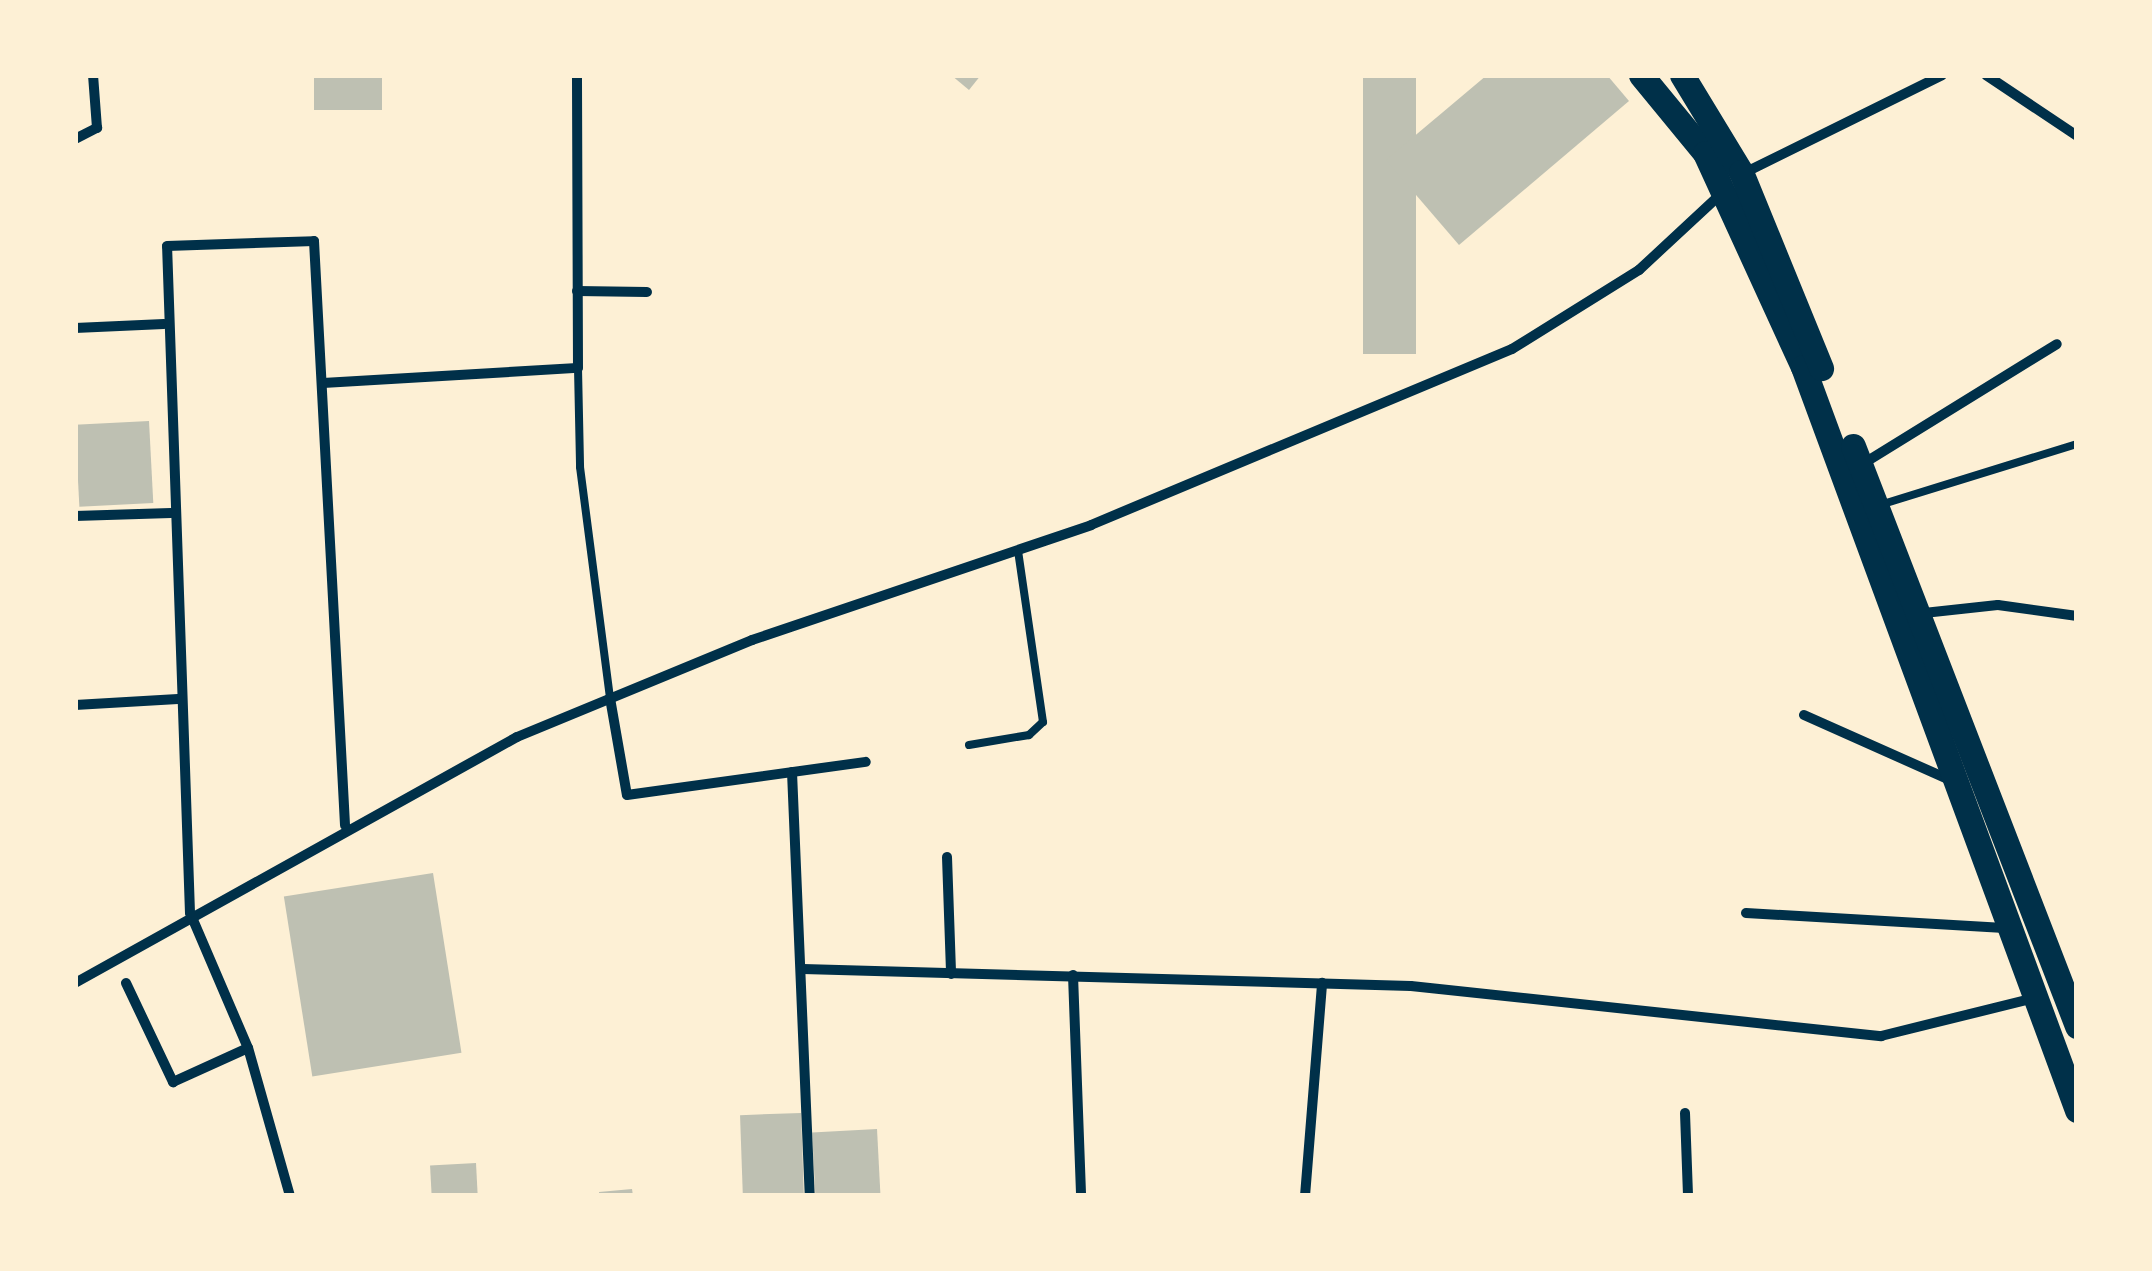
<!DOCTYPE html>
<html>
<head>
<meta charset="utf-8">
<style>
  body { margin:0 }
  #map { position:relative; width:2152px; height:1271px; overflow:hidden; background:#fdf0d5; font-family:"Work Sans",sans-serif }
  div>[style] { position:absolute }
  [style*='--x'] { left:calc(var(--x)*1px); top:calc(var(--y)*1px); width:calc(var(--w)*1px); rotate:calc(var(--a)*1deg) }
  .building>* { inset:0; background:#bec0b2; transform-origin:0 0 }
  .service>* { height:8px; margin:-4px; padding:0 4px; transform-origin:4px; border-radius:4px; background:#003049 }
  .minor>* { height:10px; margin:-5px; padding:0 5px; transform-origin:5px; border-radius:5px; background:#003049 }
  .primary>* { height:25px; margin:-12.5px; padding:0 12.5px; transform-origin:12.5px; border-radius:12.5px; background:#003049 }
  span { translate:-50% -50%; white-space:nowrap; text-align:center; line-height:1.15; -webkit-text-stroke:9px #fdf0d5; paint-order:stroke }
  .frame { position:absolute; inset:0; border:78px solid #fdf0d5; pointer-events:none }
</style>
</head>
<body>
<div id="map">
  <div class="building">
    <div style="left:314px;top:75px;width:68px;height:35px"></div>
    <div style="clip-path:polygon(951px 75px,981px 75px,969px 90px)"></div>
    <div style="left:1363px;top:75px;width:53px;height:279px"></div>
    <div style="clip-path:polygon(1487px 75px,1607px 75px,1629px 101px,1459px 245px,1386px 160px)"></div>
    <div style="left:149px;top:421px;width:82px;height:74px;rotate:87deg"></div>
    <div style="left:433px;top:873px;width:182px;height:151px;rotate:81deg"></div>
    <div style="left:801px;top:1113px;width:83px;height:61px;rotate:88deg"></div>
    <div style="left:877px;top:1129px;width:67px;height:65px;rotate:87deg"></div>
    <div style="left:476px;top:1163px;width:33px;height:46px;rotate:87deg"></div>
    <div style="clip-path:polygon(632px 1189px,633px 1196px,599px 1196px,599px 1192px)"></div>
  </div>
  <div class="service">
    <div style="--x:578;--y:368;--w:99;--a:88.8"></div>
    <div style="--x:580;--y:467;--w:233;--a:82.6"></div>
    <div style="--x:1883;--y:504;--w:203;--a:-17.2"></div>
    <div style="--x:969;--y:745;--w:61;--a:-9.5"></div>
    <div style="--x:1029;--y:735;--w:19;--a:-43"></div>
    <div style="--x:1043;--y:722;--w:174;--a:-98.3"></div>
  </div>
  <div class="minor">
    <div style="--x:1986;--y:75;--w:110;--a:33.8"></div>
    <div style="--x:75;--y:139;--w:25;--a:-27"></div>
    <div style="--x:97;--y:128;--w:53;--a:-94.3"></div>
    <div style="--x:1742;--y:174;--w:223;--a:-26.3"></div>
    <div style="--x:577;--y:291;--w:70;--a:0.8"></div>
    <div style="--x:75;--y:328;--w:89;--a:-2.6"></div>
    <div style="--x:323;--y:383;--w:255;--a:-3.4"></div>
    <div style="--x:578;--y:368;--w:293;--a:-90.2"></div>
    <div style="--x:1861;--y:465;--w:230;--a:-31.7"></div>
    <div style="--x:75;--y:516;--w:96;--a:-1.8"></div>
    <div style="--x:1924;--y:613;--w:74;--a:-6.2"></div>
    <div style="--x:1998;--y:605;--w:80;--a:7.9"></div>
    <div style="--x:610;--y:698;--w:98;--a:80.1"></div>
    <div style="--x:627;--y:795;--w:241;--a:-7.9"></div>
    <div style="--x:75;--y:705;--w:103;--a:-3.3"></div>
    <div style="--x:1804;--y:715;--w:162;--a:24"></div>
    <div style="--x:792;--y:772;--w:424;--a:87.6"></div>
    <div style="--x:947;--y:857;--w:117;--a:88"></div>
    <div style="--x:1746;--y:913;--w:263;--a:3.3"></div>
    <div style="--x:803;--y:969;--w:608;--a:1.6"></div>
    <div style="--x:1411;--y:986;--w:473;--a:6.1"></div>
    <div style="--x:1881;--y:1036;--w:159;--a:-13.9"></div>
    <div style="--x:1073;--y:975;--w:221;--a:87.9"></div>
    <div style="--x:75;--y:983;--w:506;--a:-29.1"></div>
    <div style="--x:517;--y:737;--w:254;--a:-22.4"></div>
    <div style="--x:752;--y:640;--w:358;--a:-18.7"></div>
    <div style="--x:1091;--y:525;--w:456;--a:-22.7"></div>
    <div style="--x:1512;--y:349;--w:150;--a:-31.9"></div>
    <div style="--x:1639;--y:270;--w:115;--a:-42.9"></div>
    <div style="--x:126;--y:983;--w:110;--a:64.6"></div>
    <div style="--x:173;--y:1082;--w:82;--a:-24.4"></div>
    <div style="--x:1685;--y:1113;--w:83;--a:87.9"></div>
    <div style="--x:290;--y:1196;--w:154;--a:-105.8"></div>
    <div style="--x:248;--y:1048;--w:147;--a:-113.2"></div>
    <div style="--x:190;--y:913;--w:667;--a:-91.97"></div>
    <div style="--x:167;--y:246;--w:147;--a:-1.9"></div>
    <div style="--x:314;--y:241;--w:585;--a:86.96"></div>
    <div style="--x:1305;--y:1196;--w:214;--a:-85.4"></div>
  </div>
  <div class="primary">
    <div style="--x:1641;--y:75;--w:101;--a:50.6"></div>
    <div style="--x:1705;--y:153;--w:235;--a:65.4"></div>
    <div style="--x:1803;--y:367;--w:792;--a:69.76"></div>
    <div style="--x:1682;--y:75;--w:114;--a:58.7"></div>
    <div style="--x:1741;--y:172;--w:212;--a:67.8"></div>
    <div style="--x:1853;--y:446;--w:622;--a:68.88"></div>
  </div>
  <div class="frame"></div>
</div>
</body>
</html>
